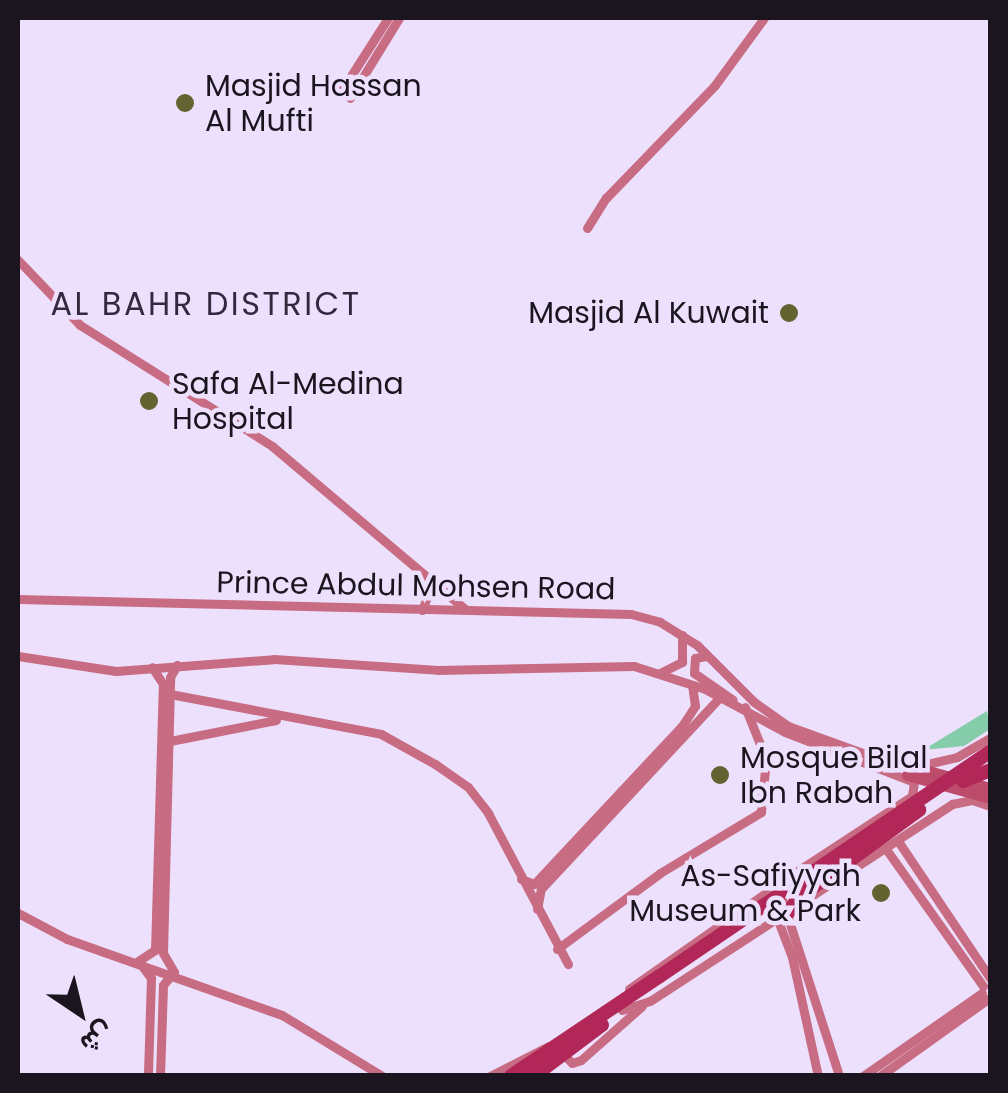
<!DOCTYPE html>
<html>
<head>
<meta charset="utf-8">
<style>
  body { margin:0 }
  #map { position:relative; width:1008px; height:1093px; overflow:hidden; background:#ede0fd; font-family:Poppins,Vazirmatn,sans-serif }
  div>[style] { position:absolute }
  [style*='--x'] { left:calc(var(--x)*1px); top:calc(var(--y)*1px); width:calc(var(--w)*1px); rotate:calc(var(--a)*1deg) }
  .green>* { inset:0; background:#85ccab }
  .secondary>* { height:9px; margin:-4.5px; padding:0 4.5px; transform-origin:4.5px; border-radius:4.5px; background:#c86c83 }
  .primary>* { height:11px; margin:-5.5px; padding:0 5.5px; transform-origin:5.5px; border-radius:5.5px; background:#bd4b6b }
  .highway>* { height:14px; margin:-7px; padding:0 7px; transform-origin:7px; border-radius:7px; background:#b12757 }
  .highway-bridge>* { height:14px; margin:-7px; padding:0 7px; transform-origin:7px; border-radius:7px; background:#b12757 }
  .dots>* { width:28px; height:28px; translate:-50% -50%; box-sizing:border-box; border:5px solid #ede0fd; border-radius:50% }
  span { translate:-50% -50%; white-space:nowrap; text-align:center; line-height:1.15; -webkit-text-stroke:9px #ede0fd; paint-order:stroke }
  .poi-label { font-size:30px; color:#1a151f }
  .left { translate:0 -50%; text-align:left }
  .right { translate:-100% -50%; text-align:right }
  .street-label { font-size:30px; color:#1a151f }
  .neighbourhood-label { font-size:32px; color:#33293f; letter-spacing:2.5px }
  .frame { position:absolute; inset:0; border:20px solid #1a151f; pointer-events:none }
  .north { position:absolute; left:30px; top:963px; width:100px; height:100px; -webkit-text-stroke:8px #ede0fd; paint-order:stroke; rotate:145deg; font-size:28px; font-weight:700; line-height:40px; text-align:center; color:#1a151f }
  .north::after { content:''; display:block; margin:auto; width:35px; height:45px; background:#1a151f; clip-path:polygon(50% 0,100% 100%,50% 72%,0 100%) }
</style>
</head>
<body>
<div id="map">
  <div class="green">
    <div style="clip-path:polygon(987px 711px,990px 729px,964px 746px,923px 750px)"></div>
  </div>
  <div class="secondary">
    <div style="--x:340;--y:93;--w:89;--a:-57.4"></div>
    <div style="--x:350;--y:98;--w:94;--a:-58.5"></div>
    <div style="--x:587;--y:228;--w:36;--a:-58"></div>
    <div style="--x:606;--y:198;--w:157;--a:-46"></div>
    <div style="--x:715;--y:85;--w:83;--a:-53.8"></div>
    <div style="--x:18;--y:260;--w:90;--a:46.4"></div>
    <div style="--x:80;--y:325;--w:227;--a:32.2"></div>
    <div style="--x:272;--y:446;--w:253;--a:40.2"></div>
    <div style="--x:421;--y:572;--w:26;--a:77"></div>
    <div style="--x:427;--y:597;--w:14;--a:111"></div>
    <div style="--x:18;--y:599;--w:613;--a:1.4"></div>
    <div style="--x:631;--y:614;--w:30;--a:15"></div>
    <div style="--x:660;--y:622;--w:44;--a:31.9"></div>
    <div style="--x:697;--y:645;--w:81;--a:45"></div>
    <div style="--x:754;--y:702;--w:42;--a:35.2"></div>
    <div style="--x:788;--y:726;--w:100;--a:19.9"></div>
    <div style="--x:882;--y:760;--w:33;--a:12"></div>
    <div style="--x:914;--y:767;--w:44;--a:-13.1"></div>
    <div style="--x:957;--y:757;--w:38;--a:-30"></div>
    <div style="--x:18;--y:656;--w:99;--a:8.7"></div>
    <div style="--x:116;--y:671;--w:158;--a:-4.3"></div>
    <div style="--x:274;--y:659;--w:164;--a:3.8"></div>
    <div style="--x:438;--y:670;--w:196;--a:-1.2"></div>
    <div style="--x:634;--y:666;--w:75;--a:17.9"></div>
    <div style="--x:705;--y:689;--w:91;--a:28.3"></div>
    <div style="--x:785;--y:732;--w:138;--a:21.2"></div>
    <div style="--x:914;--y:782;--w:14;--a:98"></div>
    <div style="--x:912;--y:796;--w:142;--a:146.8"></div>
    <div style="--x:707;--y:656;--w:12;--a:171"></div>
    <div style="--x:695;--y:658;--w:15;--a:94"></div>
    <div style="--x:694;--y:673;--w:47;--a:34.7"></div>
    <div style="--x:660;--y:673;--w:25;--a:-27"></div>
    <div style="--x:682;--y:662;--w:27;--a:-90"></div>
    <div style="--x:170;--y:694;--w:215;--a:10.7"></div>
    <div style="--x:381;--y:734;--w:62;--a:29.1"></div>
    <div style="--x:435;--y:764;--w:40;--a:34.9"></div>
    <div style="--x:468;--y:787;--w:33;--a:52"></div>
    <div style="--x:488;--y:813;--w:171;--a:62.1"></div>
    <div style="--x:170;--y:741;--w:108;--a:-11.2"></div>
    <div style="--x:898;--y:841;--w:165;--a:56.1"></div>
    <div style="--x:886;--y:849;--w:168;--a:54.7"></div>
    <div style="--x:521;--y:879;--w:14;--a:21"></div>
    <div style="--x:534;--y:884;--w:216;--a:-46.9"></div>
    <div style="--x:682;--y:726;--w:24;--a:-57"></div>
    <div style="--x:695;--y:706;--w:21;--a:-98"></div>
    <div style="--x:780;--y:893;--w:192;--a:72.1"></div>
    <div style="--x:770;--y:900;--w:61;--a:68.9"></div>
    <div style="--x:792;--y:957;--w:122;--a:77.7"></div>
    <div style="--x:537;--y:909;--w:20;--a:-79"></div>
    <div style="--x:541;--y:889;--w:264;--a:-47"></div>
    <div style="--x:18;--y:913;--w:55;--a:28"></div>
    <div style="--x:67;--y:939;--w:228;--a:19.5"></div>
    <div style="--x:282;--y:1015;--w:117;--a:31.4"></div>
    <div style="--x:557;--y:949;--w:128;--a:-36.4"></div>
    <div style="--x:660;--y:873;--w:118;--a:-31.1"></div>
    <div style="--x:761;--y:812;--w:53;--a:-84.6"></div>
    <div style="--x:766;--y:759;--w:56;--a:-112"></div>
    <div style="--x:138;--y:961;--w:20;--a:-33"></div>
    <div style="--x:155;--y:950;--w:266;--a:-88.3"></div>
    <div style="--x:163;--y:684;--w:20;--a:-123"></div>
    <div style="--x:140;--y:963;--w:19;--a:54"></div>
    <div style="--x:151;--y:978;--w:98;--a:91.8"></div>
    <div style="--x:174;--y:972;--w:22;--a:-120"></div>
    <div style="--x:163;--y:953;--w:276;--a:-88.5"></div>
    <div style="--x:170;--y:677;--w:14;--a:-60"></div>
    <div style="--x:629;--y:989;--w:184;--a:-35.1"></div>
    <div style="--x:622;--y:1010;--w:29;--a:-18"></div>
    <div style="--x:650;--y:1001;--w:361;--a:-33.1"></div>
    <div style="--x:952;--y:804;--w:20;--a:-11"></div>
    <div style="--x:972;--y:800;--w:19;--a:18"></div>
    <div style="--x:562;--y:1053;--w:14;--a:45"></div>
    <div style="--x:572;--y:1063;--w:9;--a:-18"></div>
    <div style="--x:581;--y:1060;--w:81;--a:-41.5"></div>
    <div style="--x:160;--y:1076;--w:91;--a:-88.1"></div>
    <div style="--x:163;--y:985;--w:17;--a:-50"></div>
    <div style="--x:490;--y:1076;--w:66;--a:-27"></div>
    <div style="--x:863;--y:1076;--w:145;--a:-34.9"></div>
    <div style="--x:880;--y:1076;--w:133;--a:-35.5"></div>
  </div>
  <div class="primary">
    <div style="--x:914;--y:767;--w:79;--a:15.4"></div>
    <div style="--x:907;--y:775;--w:86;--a:15.5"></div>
  </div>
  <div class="highway">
    <div style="--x:778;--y:885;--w:24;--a:-24"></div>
    <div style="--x:788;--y:913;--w:18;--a:-56"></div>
    <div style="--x:798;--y:898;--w:150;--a:-36"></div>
    <div style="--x:511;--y:1076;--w:179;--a:-33.9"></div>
    <div style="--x:534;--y:1076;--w:85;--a:-36.9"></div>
  </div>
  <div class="highway-bridge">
    <div style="--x:963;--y:781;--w:29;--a:-22"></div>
    <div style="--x:660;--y:976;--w:399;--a:-34.2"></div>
  </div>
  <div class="dots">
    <div style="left:185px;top:103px;background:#616330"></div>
    <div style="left:789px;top:313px;background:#616330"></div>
    <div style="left:149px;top:401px;background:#616330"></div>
    <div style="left:720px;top:775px;background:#616330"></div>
    <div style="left:881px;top:893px;background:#616330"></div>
  </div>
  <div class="poi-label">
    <span class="left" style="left:205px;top:103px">Masjid Hassan<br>Al Mufti</span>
    <span class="right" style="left:769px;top:313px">Masjid Al Kuwait</span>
    <span class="left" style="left:172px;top:401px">Safa Al-Medina<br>Hospital</span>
    <span class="left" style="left:740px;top:775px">Mosque Bilal<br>Ibn Rabah</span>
    <span class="right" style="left:861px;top:893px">As-Safiyyah<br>Museum &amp; Park</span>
  </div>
  <div class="street-label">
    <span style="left:416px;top:586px;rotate:1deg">Prince Abdul Mohsen Road</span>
  </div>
  <div class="neighbourhood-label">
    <span style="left:206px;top:304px">AL BAHR DISTRICT</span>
  </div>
  <div class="frame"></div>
  <div class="north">ش</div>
</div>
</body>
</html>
